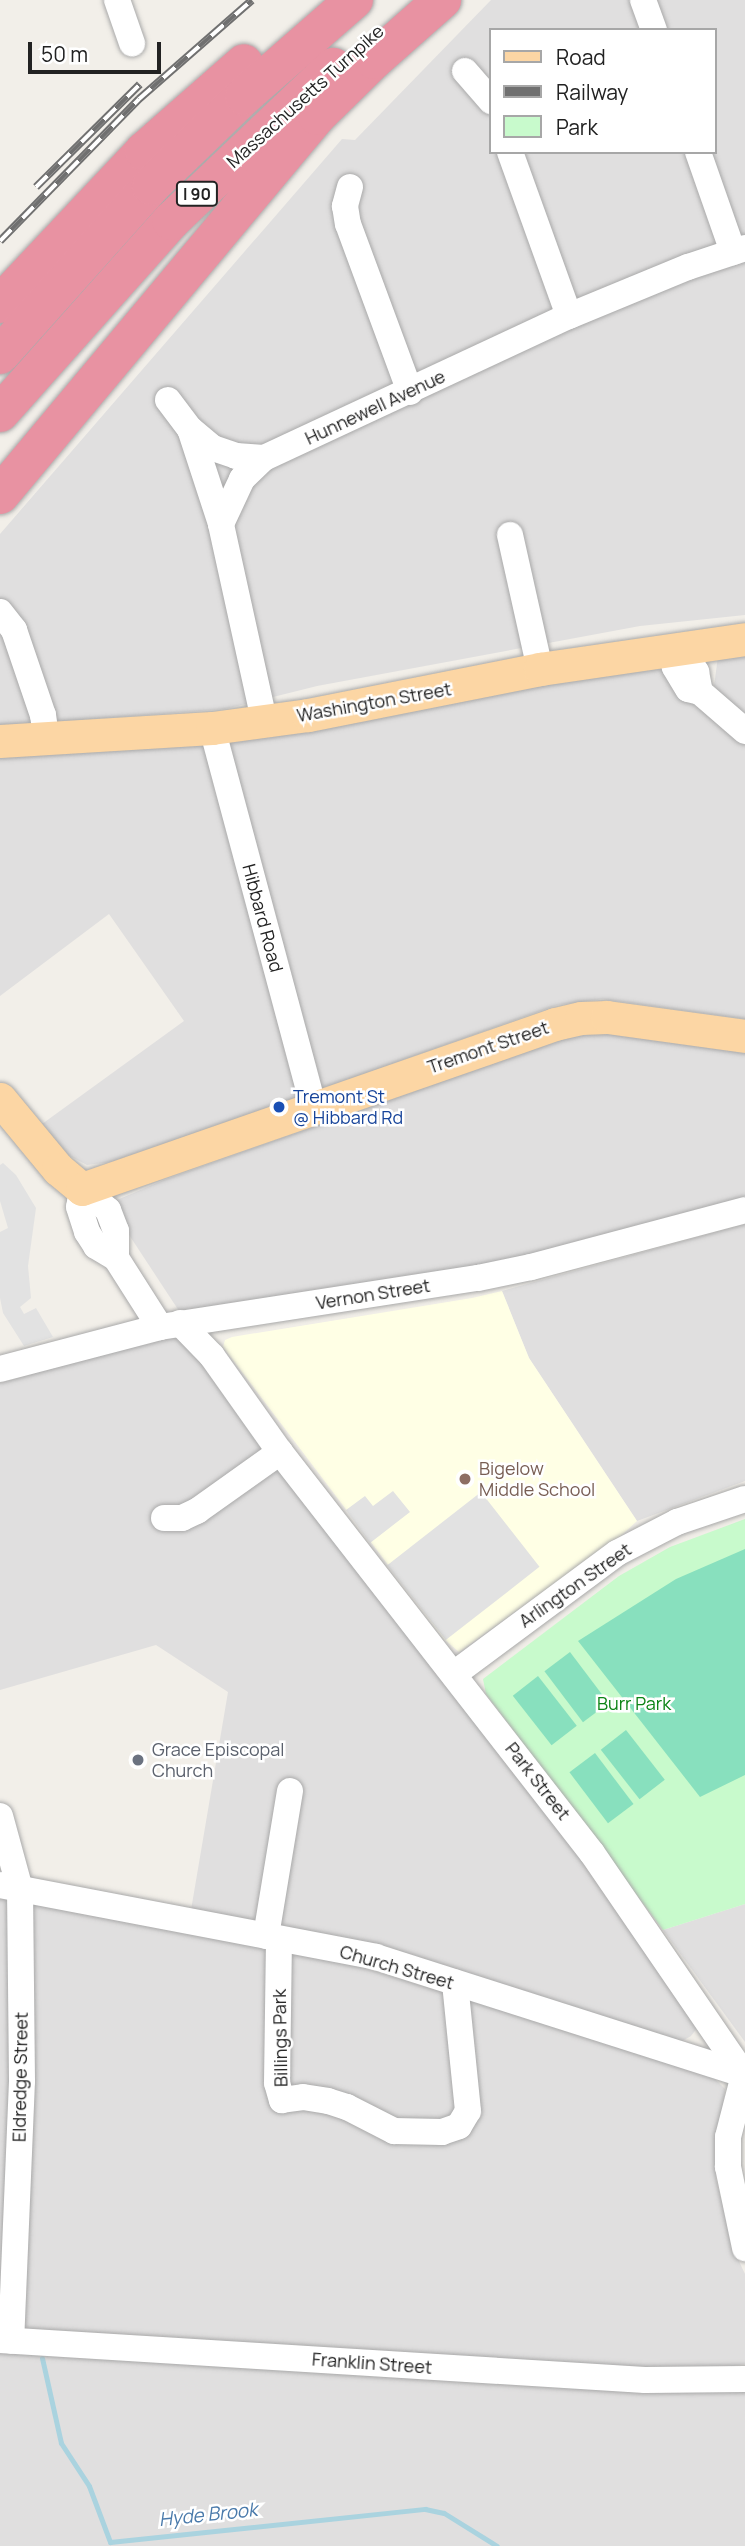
<!DOCTYPE html>
<html>
<head>
<meta charset="utf-8">
<style>
  body { margin:0 }
  #map { position:relative; width:745px; height:2546px; overflow:hidden; background:#f2efe9; font-family:Manrope,sans-serif }
  div>[style] { position:absolute }
  [style*='--x'] { left:calc(var(--x)*1px); top:calc(var(--y)*1px); width:calc(var(--w)*1px); rotate:calc(var(--a)*1deg) }
  .residential>* { inset:0; background:#e0dfdf }
  .education>* { inset:0; background:#ffffe5 }
  .park>* { inset:0; background:#c8facc }
  .pitch>* { inset:0; background:#88e0be; transform-origin:0 0 }
  .parking>* { inset:0; background:#e2e2e2; transform-origin:0 0 }
  .stream>* { height:5px; margin:-2.5px; padding:0 2.5px; transform-origin:2.5px; border-radius:2.5px; background:#aad3df }
  .roads { filter:drop-shadow(0 0 2px #a9a9a9) drop-shadow(0 0 2px #a9a9a9) }
  .minor>* { height:26px; margin:-13px; padding:0 13px; transform-origin:13px; border-radius:13px; background:#fff }
  .major>* { height:33px; margin:-16.5px; padding:0 16.5px; transform-origin:16.5px; border-radius:16.5px; background:#fcd6a4 }
  .highway>* { height:38px; margin:-19px; padding:0 19px; transform-origin:19px; border-radius:19px; background:#e892a2 }
  .rail>* { height:8px; margin-top:-4px; transform-origin:0; background:repeating-linear-gradient(90deg,#fff 0 16px,#707070 0 32px); box-sizing:border-box; border-block:2px solid #707070 }
  .dots>* { width:19px; height:19px; translate:-50% -50%; box-sizing:border-box; border:4px solid #fff; border-radius:50% }
  span { translate:-50% -50%; white-space:nowrap; text-align:center; line-height:1.15; -webkit-text-stroke:5px #fff; paint-order:stroke }
  .shield-label span { padding:2px 5px; background:#fff; border:2px solid; border-radius:5px; -webkit-text-stroke-width:0 }
  .shield-label { font-size:16px; color:#222; font-weight:700 }
  .street-label { font-size:18px; color:#222 }
  .transit-label { font-size:18px; color:#164399 }
  .left { translate:0 -50%; text-align:left }
  .education-label { font-size:18px; color:#785e54 }
  .park-label { font-size:18px; color:#0c8416 }
  .worship-label { font-size:18px; color:#5b616d }
  .water-label { font-size:19px; color:#4a7aab; font-style:italic }
  .legend { position:absolute; left:489px; top:28px; width:228px; height:126px; box-sizing:border-box; background:#fff; border:2px solid #a7a7a7; margin:0; padding:9px 12px; list-style:none; font-size:21px; color:#222 }
  .legend li { display:flex; align-items:center; gap:14px; height:35px }
  .legend b { width:35px; border:2px solid #a7a7a7 }
  .scale { position:absolute; left:28px; top:42px; width:133px; height:32px; box-sizing:border-box; border:4px solid #222; border-top:0; padding-left:9px; font-size:21px; line-height:24px; white-space:nowrap; color:#222; -webkit-text-stroke:5px #fff; paint-order:stroke }
</style>
</head>
<body>
<div id="map">
  <div class="residential">
    <div style="clip-path:polygon(evenodd,491px 0,745px 0,745px 615px,640px 626px,317px 686px,225px 709px,0 726px,0 534px,342px 139px,355px 140px,491px 0,491px 30px,715px 30px,715px 152px,491px 152px,491px 30px)"></div>
    <div style="clip-path:polygon(745px 648px,745px 716px,714px 686px,718px 657px)"></div>
    <div style="clip-path:polygon(643px 662px,666px 673px,745px 744px,745px 1019px,602px 999px,557px 1005px,119px 1161px,87px 1165px,62px 1152px,42px 1124px,184px 1021px,109px 914px,0 996px,0 756px)"></div>
    <div style="clip-path:polygon(613px 1033px,745px 1051px,745px 1198px,515px 1260px,181px 1314px,116px 1215px,117px 1200px,164px 1180px,567px 1037px)"></div>
    <div style="clip-path:polygon(745px 1224px,745px 1481px,637px 1521px,529px 1358px,502px 1291px)"></div>
    <div style="clip-path:polygon(161px 1338px,179px 1338px,198px 1356px,578px 1856px,697px 2028px,691px 2036px,679px 2043px,661px 2042px,389px 1947px,191px 1910px,228px 1692px,156px 1645px,0 1690px,0 1383px)"></div>
    <div style="clip-path:polygon(0 1893px,315px 1953px,709px 2073px,725px 2089px,716px 2179px,735px 2253px,745px 2274px,745px 2364px,722px 2368px,598px 2367px,0 2331px)"></div>
    <div style="clip-path:polygon(745px 1904px,745px 2042px,663px 1930px)"></div>
    <div style="clip-path:polygon(0 2349px,745px 2387px,745px 2546px,0 2546px)"></div>
  </div>
  <div class="education">
    <div style="clip-path:polygon(502px 1291px,529px 1358px,637px 1521px,622px 1535px,459px 1652px,445px 1640px,223px 1347px,225px 1340px,232px 1337px,472px 1298px)"></div>
  </div>
  <div class="park">
    <div style="clip-path:polygon(745px 1519px,745px 1904px,663px 1930px,486px 1694px,483px 1679px,619px 1576px,670px 1547px)"></div>
  </div>
  <div class="pitch">
    <div style="clip-path:polygon(745px 1549px,745px 1775px,700px 1797px,578px 1641px,676px 1579px)"></div>
    <div style="left:570px;top:1652px;width:64px;height:32px;rotate:53deg"></div>
    <div style="left:538px;top:1676px;width:63px;height:32px;rotate:52deg"></div>
    <div style="left:626px;top:1730px;width:63px;height:32px;rotate:52deg"></div>
    <div style="left:595px;top:1753px;width:64px;height:32px;rotate:53deg"></div>
  </div>
  <div class="parking">
    <div style="clip-path:polygon(3px 1163px,16px 1175px,36px 1208px,28px 1266px,31px 1298px,20px 1307px,24px 1314px,36px 1308px,53px 1337px,24px 1346px,3px 1313px,0 1298px,0 1232px,8px 1228px,0 1201px,0 1165px)"></div>
    <div style="clip-path:polygon(393px 1491px,410px 1512px,370px 1543px,346px 1510px,365px 1496px,373px 1506px)"></div>
    <div style="left:481px;top:1492px;width:95px;height:119px;rotate:52deg"></div>
  </div>
  <div class="stream">
    <div style="--x:42;--y:2358;--w:87;--a:77.4"></div>
    <div style="--x:61;--y:2443;--w:51;--a:56.9"></div>
    <div style="--x:89;--y:2486;--w:60;--a:69.4"></div>
    <div style="--x:110;--y:2542;--w:317;--a:-6"></div>
    <div style="--x:425;--y:2509;--w:19;--a:12"></div>
    <div style="--x:444;--y:2513;--w:62;--a:31.9"></div>
  </div>
  <div class="roads">
    <div class="minor">
      <div style="--x:117;--y:0;--w:46;--a:70.8"></div>
      <div style="--x:643;--y:0;--w:32;--a:70"></div>
      <div style="--x:465;--y:71;--w:40;--a:49"></div>
      <div style="--x:510;--y:152;--w:174;--a:70.2"></div>
      <div style="--x:698;--y:152;--w:106;--a:70.7"></div>
      <div style="--x:350;--y:187;--w:20;--a:105"></div>
      <div style="--x:345;--y:206;--w:18;--a:81"></div>
      <div style="--x:348;--y:224;--w:179;--a:69.7"></div>
      <div style="--x:168;--y:400;--w:36;--a:53"></div>
      <div style="--x:190;--y:429;--w:100;--a:71.9"></div>
      <div style="--x:190;--y:429;--w:30;--a:40"></div>
      <div style="--x:213;--y:448;--w:24;--a:19"></div>
      <div style="--x:236;--y:456;--w:28;--a:4"></div>
      <div style="--x:510;--y:535;--w:137;--a:77.4"></div>
      <div style="--x:0;--y:612;--w:23;--a:52"></div>
      <div style="--x:14;--y:630;--w:90;--a:71.2"></div>
      <div style="--x:43;--y:715;--w:22;--a:82"></div>
      <div style="--x:700;--y:692;--w:12;--a:-166"></div>
      <div style="--x:688;--y:689;--w:26;--a:-121"></div>
      <div style="--x:675;--y:667;--w:21;--a:-76"></div>
      <div style="--x:680;--y:647;--w:30;--a:57"></div>
      <div style="--x:696;--y:672;--w:20;--a:79"></div>
      <div style="--x:700;--y:692;--w:60;--a:40.9"></div>
      <div style="--x:264;--y:720;--w:201;--a:-102.4"></div>
      <div style="--x:221;--y:524;--w:50;--a:-65"></div>
      <div style="--x:242;--y:479;--w:30;--a:-44"></div>
      <div style="--x:264;--y:458;--w:336;--a:-25"></div>
      <div style="--x:569;--y:316;--w:129;--a:-22.4"></div>
      <div style="--x:688;--y:267;--w:60;--a:-18.4"></div>
      <div style="--x:212;--y:728;--w:393;--a:75"></div>
      <div style="--x:116;--y:1258;--w:27;--a:-90"></div>
      <div style="--x:116;--y:1231;--w:22;--a:-111"></div>
      <div style="--x:108;--y:1210;--w:33;--a:-141"></div>
      <div style="--x:82;--y:1189;--w:18;--a:99"></div>
      <div style="--x:79;--y:1207;--w:26;--a:72"></div>
      <div style="--x:87;--y:1232;--w:17;--a:57"></div>
      <div style="--x:96;--y:1246;--w:23;--a:31"></div>
      <div style="--x:116;--y:1258;--w:82;--a:57.5"></div>
      <div style="--x:180;--y:1323;--w:46;--a:45.9"></div>
      <div style="--x:212;--y:1356;--w:118;--a:54.7"></div>
      <div style="--x:280;--y:1452;--w:508;--a:52.12"></div>
      <div style="--x:592;--y:1853;--w:269;--a:55.6"></div>
      <div style="--x:744;--y:2075;--w:64;--a:104.5"></div>
      <div style="--x:728;--y:2137;--w:30;--a:90"></div>
      <div style="--x:728;--y:2167;--w:83;--a:78.1"></div>
      <div style="--x:0;--y:1369;--w:165;--a:-14.7"></div>
      <div style="--x:160;--y:1327;--w:322;--a:-8.8"></div>
      <div style="--x:478;--y:1278;--w:54;--a:-11.7"></div>
      <div style="--x:531;--y:1267;--w:221;--a:-14.9"></div>
      <div style="--x:164;--y:1518;--w:18;--a:0"></div>
      <div style="--x:182;--y:1518;--w:17;--a:-25"></div>
      <div style="--x:197;--y:1511;--w:102;--a:-35.4"></div>
      <div style="--x:454;--y:1674;--w:203;--a:-36.6"></div>
      <div style="--x:617;--y:1553;--w:68;--a:-27.3"></div>
      <div style="--x:677;--y:1522;--w:72;--a:-18.7"></div>
      <div style="--x:0;--y:1816;--w:76;--a:74.7"></div>
      <div style="--x:20;--y:1889;--w:192;--a:89.4"></div>
      <div style="--x:22;--y:2081;--w:260;--a:92.4"></div>
      <div style="--x:0;--y:1885;--w:383;--a:10.8"></div>
      <div style="--x:376;--y:1957;--w:387;--a:17.7"></div>
      <div style="--x:266;--y:1936;--w:147;--a:-80.6"></div>
      <div style="--x:279;--y:1939;--w:144;--a:90.8"></div>
      <div style="--x:277;--y:2083;--w:18;--a:74"></div>
      <div style="--x:282;--y:2100;--w:21;--a:-8"></div>
      <div style="--x:303;--y:2097;--w:25;--a:9"></div>
      <div style="--x:328;--y:2101;--w:20;--a:18"></div>
      <div style="--x:347;--y:2107;--w:53;--a:27.1"></div>
      <div style="--x:394;--y:2131;--w:48;--a:1.2"></div>
      <div style="--x:442;--y:2132;--w:18;--a:-19"></div>
      <div style="--x:459;--y:2126;--w:17;--a:-59"></div>
      <div style="--x:468;--y:2111;--w:129;--a:-95.8"></div>
      <div style="--x:0;--y:2340;--w:646;--a:3.55"></div>
      <div style="--x:645;--y:2380;--w:100;--a:-0.6"></div>
    </div>
    <div class="major">
      <div style="--x:0;--y:741;--w:212;--a:-3.5"></div>
      <div style="--x:212;--y:728;--w:97;--a:-7.7"></div>
      <div style="--x:308;--y:715;--w:237;--a:-11.2"></div>
      <div style="--x:540;--y:669;--w:207;--a:-8.3"></div>
      <div style="--x:0;--y:1099;--w:91;--a:50.4"></div>
      <div style="--x:58;--y:1169;--w:31;--a:40"></div>
      <div style="--x:82;--y:1189;--w:501;--a:-19.23"></div>
      <div style="--x:555;--y:1024;--w:27;--a:-13"></div>
      <div style="--x:581;--y:1018;--w:26;--a:-2"></div>
      <div style="--x:607;--y:1017;--w:139;--a:7.8"></div>
    </div>
    <div class="highway">
      <div style="--x:0;--y:304;--w:210;--a:-46.7"></div>
      <div style="--x:144;--y:151;--w:133;--a:-41.3"></div>
      <div style="--x:0;--y:355;--w:227;--a:-48.2"></div>
      <div style="--x:151;--y:186;--w:129;--a:-44.1"></div>
      <div style="--x:244;--y:96;--w:146;--a:-41.1"></div>
      <div style="--x:0;--y:413;--w:257;--a:-48.3"></div>
      <div style="--x:171;--y:221;--w:224;--a:-43.5"></div>
      <div style="--x:0;--y:495;--w:494;--a:-50.1"></div>
      <div style="--x:317;--y:116;--w:80;--a:-44.5"></div>
      <div style="--x:374;--y:60;--w:91;--a:-41.4"></div>
    </div>
  </div>
  <div class="rail">
    <div style="--x:36;--y:187;--w:146;--a:-44.7"></div>
    <div style="--x:0;--y:241;--w:199;--a:-45.6"></div>
    <div style="--x:139;--y:99;--w:150;--a:-41.2"></div>
  </div>
  <div class="dots">
    <div style="left:279px;top:1107px;background:#1a4fb4"></div>
    <div style="left:465px;top:1479px;background:#8d6e63"></div>
    <div style="left:138px;top:1760px;background:#6b7280"></div>
  </div>
  <div class="shield-label">
    <span style="left:197px;top:194px">I 90</span>
  </div>
  <div class="street-label">
    <span style="left:305px;top:96px;rotate:-42deg">Massachusetts Turnpike</span>
    <span style="left:375px;top:407px;rotate:-25deg">Hunnewell Avenue</span>
    <span style="left:374px;top:702px;rotate:-10deg">Washington Street</span>
    <span style="left:263px;top:918px;rotate:75deg">Hibbard Road</span>
    <span style="left:488px;top:1047px;rotate:-19deg">Tremont Street</span>
    <span style="left:373px;top:1294px;rotate:-9deg">Vernon Street</span>
    <span style="left:575px;top:1585px;rotate:-35deg">Arlington Street</span>
    <span style="left:538px;top:1781px;rotate:52deg">Park Street</span>
    <span style="left:397px;top:1967px;rotate:16deg">Church Street</span>
    <span style="left:280px;top:2038px;rotate:-91deg">Billings Park</span>
    <span style="left:20px;top:2077px;rotate:-89deg">Eldredge Street</span>
    <span style="left:372px;top:2363px;rotate:4deg">Franklin Street</span>
  </div>
  <div class="transit-label">
    <span class="left" style="left:293px;top:1107px">Tremont St<br>@ Hibbard Rd</span>
  </div>
  <div class="education-label">
    <span class="left" style="left:479px;top:1479px">Bigelow<br>Middle School</span>
  </div>
  <div class="park-label">
    <span style="left:634px;top:1703px">Burr Park</span>
  </div>
  <div class="worship-label">
    <span class="left" style="left:152px;top:1760px">Grace Episcopal<br>Church</span>
  </div>
  <div class="water-label">
    <span style="left:208px;top:2515px;rotate:-6deg">Hyde Brook</span>
  </div>
  <ul class="legend">
  <li><b style="height:9px;background:#fcd6a4"></b>Road</li>
  <li><b style="height:9px;background:#707070"></b>Railway</li>
  <li><b style="height:19px;background:#c8facc"></b>Park</li>
  </ul>
  <div class="scale">50 m</div>
</div>
</body>
</html>
